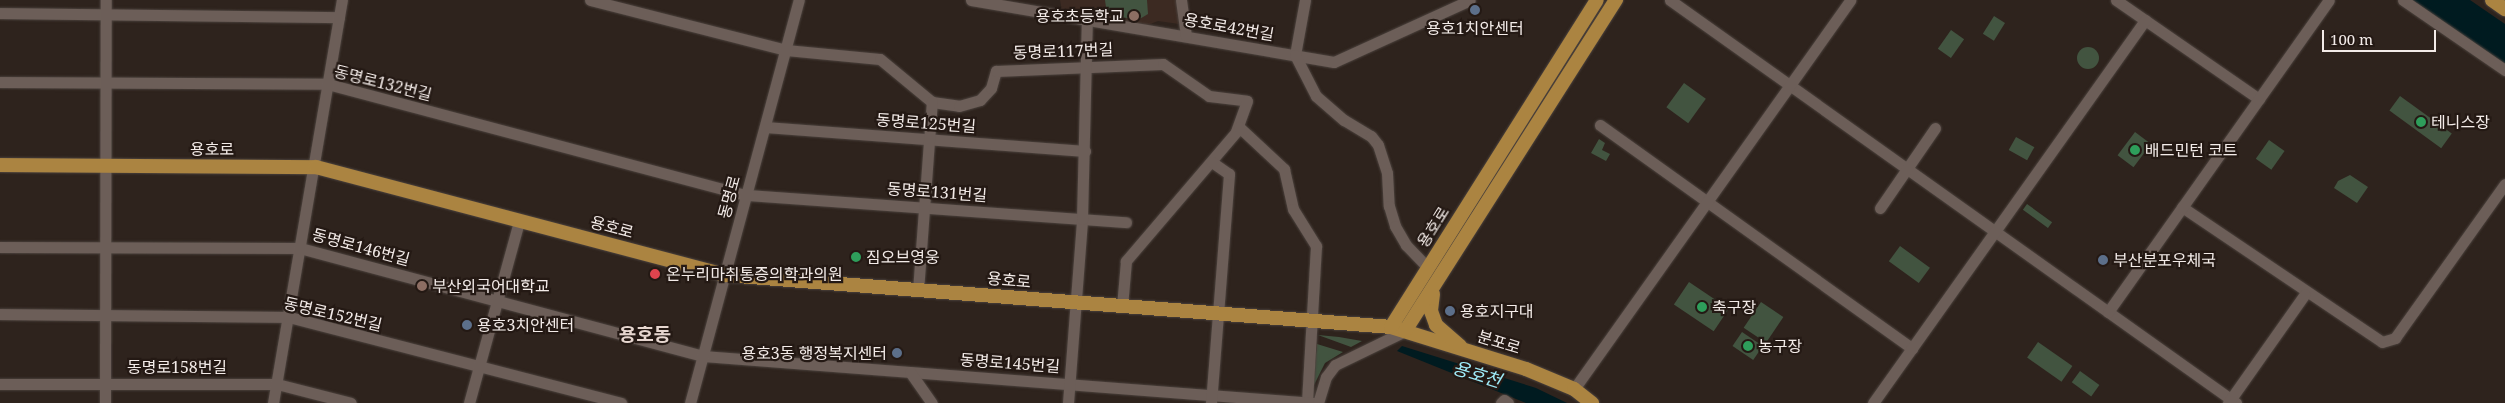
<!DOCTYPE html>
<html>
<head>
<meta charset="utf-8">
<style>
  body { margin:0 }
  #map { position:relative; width:2505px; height:403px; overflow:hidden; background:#2e231d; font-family:"Noto Serif","Noto Sans KR",serif }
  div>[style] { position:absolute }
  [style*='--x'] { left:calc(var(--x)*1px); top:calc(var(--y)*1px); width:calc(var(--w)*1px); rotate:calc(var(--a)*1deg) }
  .built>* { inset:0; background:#3c2a22 }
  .green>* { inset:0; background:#425440; transform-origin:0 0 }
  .round { border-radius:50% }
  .water>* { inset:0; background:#001b20 }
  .roads { filter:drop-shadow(0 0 1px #4b423d) drop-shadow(0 0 1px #4b423d) }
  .minor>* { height:11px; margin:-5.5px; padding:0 5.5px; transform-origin:5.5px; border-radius:5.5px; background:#6c5e58 }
  .major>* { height:14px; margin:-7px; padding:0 7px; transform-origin:7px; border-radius:7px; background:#ab8441 }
  .dots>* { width:14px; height:14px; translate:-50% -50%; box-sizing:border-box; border:2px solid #241914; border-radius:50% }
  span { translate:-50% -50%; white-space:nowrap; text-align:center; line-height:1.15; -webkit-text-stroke:4.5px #241914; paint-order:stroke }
  .poi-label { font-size:16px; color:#f3ebe8 }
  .right { translate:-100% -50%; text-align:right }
  .left { translate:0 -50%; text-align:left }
  .street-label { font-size:16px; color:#f3ebe8 }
  .water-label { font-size:18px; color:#9febf8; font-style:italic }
  .quarter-label { font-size:19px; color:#e6d6cf; font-weight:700 }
  .scale { position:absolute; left:2322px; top:30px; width:114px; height:22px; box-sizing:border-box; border:2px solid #f3ebe8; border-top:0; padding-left:6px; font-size:15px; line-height:18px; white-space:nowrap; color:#f3ebe8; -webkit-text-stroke:4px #241914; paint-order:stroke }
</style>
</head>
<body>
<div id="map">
  <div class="built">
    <div style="clip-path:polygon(1060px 0,1176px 0,1179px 24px,1158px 21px,1145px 26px,1062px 11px)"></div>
  </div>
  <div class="green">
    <div style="clip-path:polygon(1105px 0,1147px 0,1148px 14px,1138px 20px,1107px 15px)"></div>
    <div style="left:1994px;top:16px;width:13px;height:21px;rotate:32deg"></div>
    <div style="left:1951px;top:30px;width:16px;height:23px;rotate:35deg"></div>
    <div class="round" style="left:2077px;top:47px;width:22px;height:22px"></div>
    <div style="left:1684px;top:83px;width:27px;height:30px;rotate:36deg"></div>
    <div style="left:2400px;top:96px;width:64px;height:18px;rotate:36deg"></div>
    <div style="left:2135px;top:132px;width:20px;height:29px;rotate:37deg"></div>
    <div style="left:2016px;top:137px;width:21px;height:15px;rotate:29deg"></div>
    <div style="clip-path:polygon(1599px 139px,1605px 143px,1602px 150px,1610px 154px,1606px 161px,1591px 153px)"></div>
    <div style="left:2269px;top:140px;width:19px;height:23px;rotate:35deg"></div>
    <div style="clip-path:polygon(2350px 175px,2368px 187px,2357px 203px,2334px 188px,2338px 181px)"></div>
    <div style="left:2027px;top:204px;width:31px;height:7px;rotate:36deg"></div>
    <div style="left:1900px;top:246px;width:37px;height:19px;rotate:36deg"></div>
    <div style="left:1689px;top:282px;width:48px;height:27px;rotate:34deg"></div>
    <div style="left:1761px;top:302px;width:27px;height:31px;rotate:34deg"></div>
    <div style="left:1742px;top:332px;width:25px;height:17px;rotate:34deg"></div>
    <div style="clip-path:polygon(1318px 335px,1339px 337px,1362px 341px,1351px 347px)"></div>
    <div style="left:2038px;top:342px;width:42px;height:19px;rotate:35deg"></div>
    <div style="clip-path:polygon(1317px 344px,1343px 352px,1325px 363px,1313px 387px)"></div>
    <div style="left:2080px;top:371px;width:24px;height:14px;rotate:36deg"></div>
  </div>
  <div class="water">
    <div style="clip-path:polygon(2411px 0,2470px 0,2505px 24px,2505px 66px)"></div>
    <div style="clip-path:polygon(1402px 346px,1536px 388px,1567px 403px,1526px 403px,1397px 351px)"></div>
  </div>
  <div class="roads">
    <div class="minor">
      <div style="--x:590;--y:0;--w:202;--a:14.3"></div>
      <div style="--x:786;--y:50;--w:94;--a:5.5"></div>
      <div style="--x:880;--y:59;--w:67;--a:39.6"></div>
      <div style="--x:932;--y:102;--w:27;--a:8"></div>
      <div style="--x:959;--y:106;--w:22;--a:-16"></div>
      <div style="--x:980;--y:100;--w:16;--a:-47"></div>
      <div style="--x:991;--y:88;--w:18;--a:-74"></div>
      <div style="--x:996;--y:71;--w:167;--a:-2.4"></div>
      <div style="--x:1163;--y:64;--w:56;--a:34.8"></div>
      <div style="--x:1209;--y:96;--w:38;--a:7"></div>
      <div style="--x:1247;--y:101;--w:33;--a:110"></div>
      <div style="--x:1236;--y:132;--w:170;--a:130.5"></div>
      <div style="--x:1126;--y:261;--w:46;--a:95"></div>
      <div style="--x:971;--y:0;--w:368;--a:9.7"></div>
      <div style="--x:1334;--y:62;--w:149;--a:-24.5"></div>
      <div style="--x:1181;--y:0;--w:36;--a:82"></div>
      <div style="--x:1305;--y:0;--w:56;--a:100.3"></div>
      <div style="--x:1295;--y:55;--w:46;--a:62.9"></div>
      <div style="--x:1316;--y:96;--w:37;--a:41"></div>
      <div style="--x:1344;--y:120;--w:31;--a:31"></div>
      <div style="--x:1371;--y:136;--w:11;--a:52"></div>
      <div style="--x:1378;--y:145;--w:29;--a:72"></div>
      <div style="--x:1387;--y:173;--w:33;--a:87"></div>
      <div style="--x:1389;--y:206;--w:21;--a:73"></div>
      <div style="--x:1395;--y:226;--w:22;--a:60"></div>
      <div style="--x:1406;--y:245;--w:32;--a:46"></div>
      <div style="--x:1670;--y:0;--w:695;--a:35.45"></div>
      <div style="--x:2116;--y:0;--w:174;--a:34.7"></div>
      <div style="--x:2403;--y:0;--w:124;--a:34.5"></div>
      <div style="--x:0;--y:13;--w:339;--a:0.7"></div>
      <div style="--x:0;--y:82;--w:328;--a:0.3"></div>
      <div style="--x:328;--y:84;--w:432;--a:14.9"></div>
      <div style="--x:746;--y:195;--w:381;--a:4.1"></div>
      <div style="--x:1600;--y:125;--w:384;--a:35.6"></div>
      <div style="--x:765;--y:127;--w:321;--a:4.3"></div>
      <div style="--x:1239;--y:127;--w:62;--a:43"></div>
      <div style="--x:1284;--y:169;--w:41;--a:77.3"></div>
      <div style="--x:1293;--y:209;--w:44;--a:58.1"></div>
      <div style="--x:1316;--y:246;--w:156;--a:93.3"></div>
      <div style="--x:2182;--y:207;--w:241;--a:34"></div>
      <div style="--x:2382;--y:342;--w:14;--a:-17"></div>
      <div style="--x:2395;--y:338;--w:189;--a:-54.5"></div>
      <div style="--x:1880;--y:208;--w:97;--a:-55.5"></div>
      <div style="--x:0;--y:247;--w:300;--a:0.2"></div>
      <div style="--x:300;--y:248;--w:417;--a:15"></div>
      <div style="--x:703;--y:356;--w:613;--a:4.4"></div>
      <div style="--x:918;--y:291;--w:190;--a:-85.8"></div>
      <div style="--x:2108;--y:312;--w:382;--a:-54.7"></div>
      <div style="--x:0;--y:314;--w:289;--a:0.6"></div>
      <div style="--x:289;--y:317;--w:343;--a:14.5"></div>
      <div style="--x:910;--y:372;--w:38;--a:55"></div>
      <div style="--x:0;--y:384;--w:277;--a:0"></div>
      <div style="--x:277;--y:384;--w:76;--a:14.4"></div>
      <div style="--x:1574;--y:389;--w:477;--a:-54.6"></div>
      <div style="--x:105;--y:403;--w:403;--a:-89.9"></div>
      <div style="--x:273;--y:403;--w:409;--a:-80.3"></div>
      <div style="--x:469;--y:403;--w:189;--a:-74.6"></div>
      <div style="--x:690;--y:403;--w:417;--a:-74.9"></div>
      <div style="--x:1068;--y:403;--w:185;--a:-85.6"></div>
      <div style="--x:1082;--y:219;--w:199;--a:-88.6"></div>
      <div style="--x:1211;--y:403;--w:230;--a:-85.5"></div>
      <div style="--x:1229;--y:174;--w:21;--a:-145"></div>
      <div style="--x:1318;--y:403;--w:27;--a:-73"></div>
      <div style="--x:1326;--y:377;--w:15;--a:-53"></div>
      <div style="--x:1335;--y:365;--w:78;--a:-25.9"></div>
      <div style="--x:1501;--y:403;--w:4;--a:-45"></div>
      <div style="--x:1504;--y:400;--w:5;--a:37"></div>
      <div style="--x:1873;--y:403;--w:470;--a:-54.6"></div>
      <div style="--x:2228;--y:403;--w:133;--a:-54.8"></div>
    </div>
    <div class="major">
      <div style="--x:2492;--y:0;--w:16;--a:35"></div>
      <div style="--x:0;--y:165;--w:316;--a:0.4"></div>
      <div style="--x:316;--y:167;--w:423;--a:14.8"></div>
      <div style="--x:725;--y:275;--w:668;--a:4.46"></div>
      <div style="--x:1391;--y:327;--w:141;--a:17.3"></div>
      <div style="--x:1526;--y:369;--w:52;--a:22.6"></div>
      <div style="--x:1574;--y:389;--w:23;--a:38"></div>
      <div style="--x:1433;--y:294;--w:17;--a:97"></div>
      <div style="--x:1431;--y:311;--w:15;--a:70"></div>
      <div style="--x:1436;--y:325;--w:32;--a:41"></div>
      <div style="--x:1391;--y:327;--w:386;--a:-57.8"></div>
      <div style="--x:1405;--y:331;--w:393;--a:-57.5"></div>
    </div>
  </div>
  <div class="dots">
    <div style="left:1475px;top:10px;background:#5c6f8a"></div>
    <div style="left:1134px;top:16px;background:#8d6e63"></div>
    <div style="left:2421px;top:122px;background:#2e9e5b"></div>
    <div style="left:2135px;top:150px;background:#2e9e5b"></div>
    <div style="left:856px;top:257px;background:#2e9e5b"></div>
    <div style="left:2103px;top:260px;background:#5c6f8a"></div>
    <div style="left:655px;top:274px;background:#e0444e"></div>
    <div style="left:422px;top:286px;background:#8d6e63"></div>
    <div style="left:1702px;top:307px;background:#2e9e5b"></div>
    <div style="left:1450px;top:311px;background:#5c6f8a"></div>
    <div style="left:467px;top:325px;background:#5c6f8a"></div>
    <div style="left:1748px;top:346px;background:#2e9e5b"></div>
    <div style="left:897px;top:353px;background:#5c6f8a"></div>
  </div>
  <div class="poi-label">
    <span class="right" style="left:1124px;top:16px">용호초등학교</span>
    <span style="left:1475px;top:28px">용호1치안센터</span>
    <span class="left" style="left:2431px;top:122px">테니스장</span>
    <span class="left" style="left:2145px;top:150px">배드민턴 코트</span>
    <span class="left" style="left:866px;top:257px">짐오브영웅</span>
    <span class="left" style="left:2113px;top:260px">부산분포우체국</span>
    <span class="left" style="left:666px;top:274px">온누리마취통증의학과의원</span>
    <span class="left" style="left:432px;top:286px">부산외국어대학교</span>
    <span class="left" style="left:1712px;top:307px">축구장</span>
    <span class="left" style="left:1460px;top:311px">용호지구대</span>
    <span class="left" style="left:477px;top:325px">용호3치안센터</span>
    <span class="left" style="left:1758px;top:346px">농구장</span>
    <span class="right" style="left:887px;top:353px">용호3동 행정복지센터</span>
  </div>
  <div class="street-label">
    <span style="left:1229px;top:27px;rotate:10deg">용호로42번길</span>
    <span style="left:1063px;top:51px;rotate:-2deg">동명로117번길</span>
    <span style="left:383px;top:83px;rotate:14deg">동명로132번길</span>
    <span style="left:926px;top:123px;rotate:4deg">동명로125번길</span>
    <span style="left:212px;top:149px">용호로</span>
    <span style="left:937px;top:192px;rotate:4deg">동명로131번길</span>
    <span style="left:729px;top:197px;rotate:-75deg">동명로</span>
    <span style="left:612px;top:227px;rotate:15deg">용호로</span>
    <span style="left:1433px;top:227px;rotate:-58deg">용호로</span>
    <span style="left:361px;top:247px;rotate:15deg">동명로146번길</span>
    <span style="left:1009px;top:280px;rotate:5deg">용호로</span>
    <span style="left:333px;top:314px;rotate:13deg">동명로152번길</span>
    <span style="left:1499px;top:342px;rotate:17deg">분포로</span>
    <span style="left:1010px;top:363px;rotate:4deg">동명로145번길</span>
    <span style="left:177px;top:367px">동명로158번길</span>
  </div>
  <div class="water-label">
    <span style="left:1477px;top:374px;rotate:17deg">용호천</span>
  </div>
  <div class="quarter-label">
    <span style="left:645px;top:335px">용호동</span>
  </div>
  <div class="scale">100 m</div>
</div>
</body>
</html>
